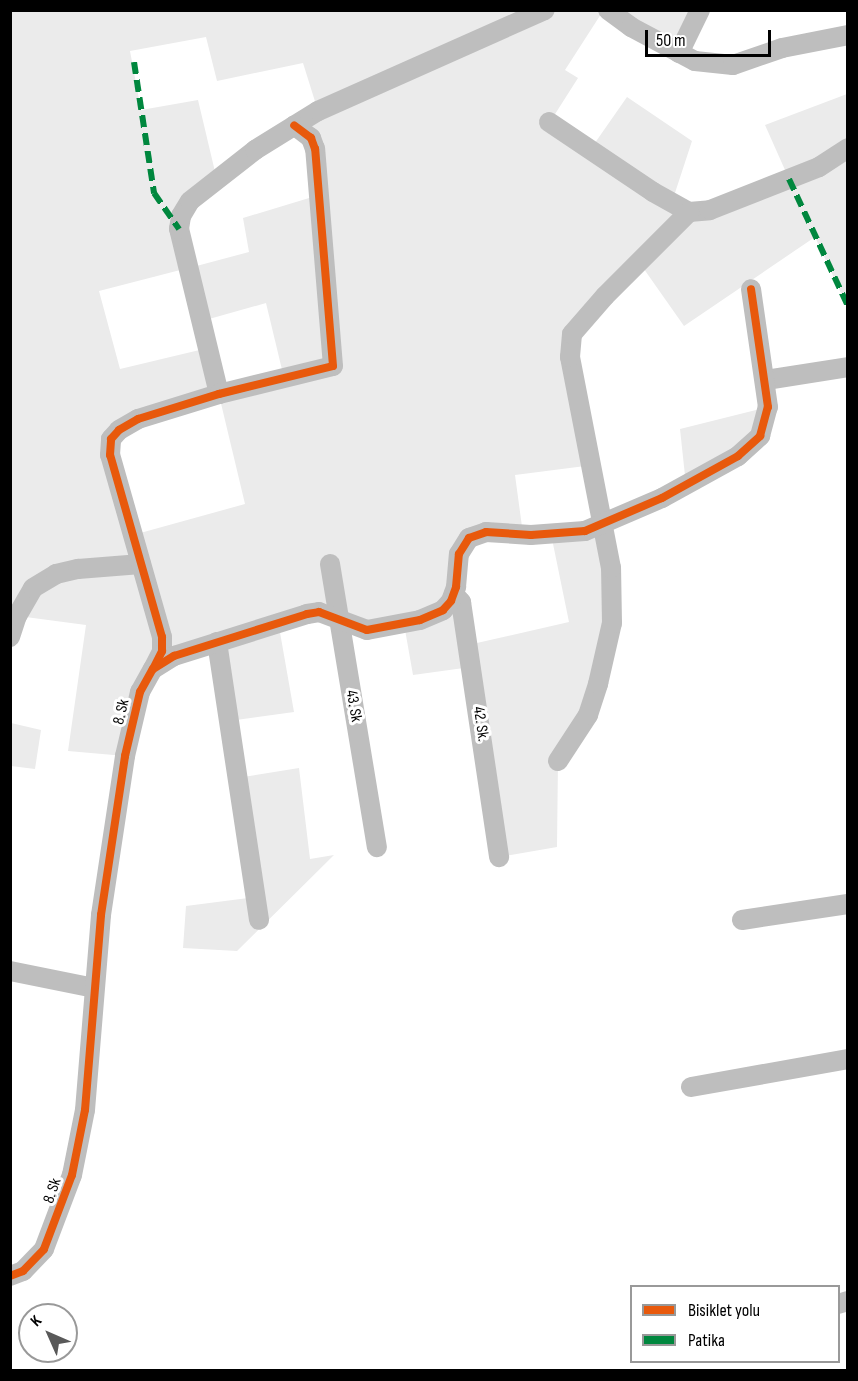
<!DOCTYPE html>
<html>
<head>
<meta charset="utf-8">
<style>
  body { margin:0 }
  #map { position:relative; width:858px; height:1381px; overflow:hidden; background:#fff; font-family:"Sofia Sans Condensed",sans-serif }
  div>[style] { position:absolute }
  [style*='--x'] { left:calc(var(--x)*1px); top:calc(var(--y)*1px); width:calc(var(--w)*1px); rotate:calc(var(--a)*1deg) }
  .green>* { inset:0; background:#ebebeb }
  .minor>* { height:20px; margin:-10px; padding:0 10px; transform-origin:10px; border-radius:10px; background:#bebebe }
  .quiet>* { height:6px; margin-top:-3px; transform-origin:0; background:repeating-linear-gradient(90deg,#00873e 0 12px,transparent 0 18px) }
  .cycleway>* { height:8px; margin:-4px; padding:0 4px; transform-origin:4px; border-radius:4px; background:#e8590c }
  span { translate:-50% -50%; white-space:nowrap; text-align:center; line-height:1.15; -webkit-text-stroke:6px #fff; paint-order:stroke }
  .street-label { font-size:16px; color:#000 }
  .frame { position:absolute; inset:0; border:12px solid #000; pointer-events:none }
  .legend { position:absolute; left:630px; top:1285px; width:210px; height:78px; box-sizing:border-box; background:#fff; border:2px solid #999; margin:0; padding:8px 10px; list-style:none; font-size:18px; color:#000 }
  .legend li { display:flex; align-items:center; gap:12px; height:30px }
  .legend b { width:30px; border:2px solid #999 }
  .north { position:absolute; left:18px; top:1303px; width:60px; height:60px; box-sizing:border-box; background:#fff; border:2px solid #999; border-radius:50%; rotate:315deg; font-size:16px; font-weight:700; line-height:24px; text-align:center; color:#000 }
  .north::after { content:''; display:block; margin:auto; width:21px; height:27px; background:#595959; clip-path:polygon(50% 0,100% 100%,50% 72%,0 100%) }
  .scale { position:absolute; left:645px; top:30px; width:126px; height:27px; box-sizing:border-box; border:3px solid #000; border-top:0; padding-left:8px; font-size:18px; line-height:21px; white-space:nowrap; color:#000; -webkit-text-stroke:4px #fff; paint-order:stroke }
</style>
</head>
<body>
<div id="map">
  <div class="green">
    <div style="clip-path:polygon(evenodd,11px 11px,603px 11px,565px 70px,578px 78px,550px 122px,590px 150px,627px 97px,692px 141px,672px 202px,690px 212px,789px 179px,765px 125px,847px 94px,847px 306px,815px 237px,684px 326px,639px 262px,572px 334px,593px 465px,515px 475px,523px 534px,486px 532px,459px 554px,468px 645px,569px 622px,551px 534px,605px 523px,611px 568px,598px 684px,558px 761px,557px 847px,499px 857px,471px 667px,413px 675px,404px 624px,334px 618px,278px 621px,294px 712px,229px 721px,217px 642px,153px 669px,125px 756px,68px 751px,86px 625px,18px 616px,11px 637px,11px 11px,206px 37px,217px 81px,303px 63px,318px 111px,304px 131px,319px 195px,243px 218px,249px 252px,189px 268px,181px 216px,217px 180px,198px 100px,141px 110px,130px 51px,206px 37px,11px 11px,188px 268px,202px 321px,266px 303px,284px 378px,220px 394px,208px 348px,120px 369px,99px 291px,188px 268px,11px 11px,219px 395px,245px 504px,133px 535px,111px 439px,219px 395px)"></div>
    <div style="clip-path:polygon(608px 11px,700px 11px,679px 53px)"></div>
    <div style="clip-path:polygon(768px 407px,760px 436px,686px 485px,680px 429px)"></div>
    <div style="clip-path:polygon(11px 723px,41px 730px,35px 769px,11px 766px)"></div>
    <div style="clip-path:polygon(299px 768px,310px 859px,334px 855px,237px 951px,183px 948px,186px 906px,256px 897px,237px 778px)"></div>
  </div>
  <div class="minor">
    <div style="--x:608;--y:10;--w:29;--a:36"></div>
    <div style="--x:631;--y:27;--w:72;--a:28"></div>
    <div style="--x:695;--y:61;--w:38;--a:6"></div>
    <div style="--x:733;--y:65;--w:52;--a:-19.1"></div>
    <div style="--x:782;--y:48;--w:67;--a:-11.1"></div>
    <div style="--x:679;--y:53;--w:48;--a:-64"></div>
    <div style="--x:549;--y:122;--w:125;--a:33.9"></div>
    <div style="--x:653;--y:192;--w:41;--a:29.1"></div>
    <div style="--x:689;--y:212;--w:21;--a:-5"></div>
    <div style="--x:710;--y:210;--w:117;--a:-21.5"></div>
    <div style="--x:819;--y:167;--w:35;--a:-33"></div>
    <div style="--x:766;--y:380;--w:83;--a:-9"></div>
    <div style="--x:219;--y:394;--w:170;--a:-103.6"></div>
    <div style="--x:179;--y:229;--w:13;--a:-81"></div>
    <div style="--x:181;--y:216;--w:17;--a:-59"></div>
    <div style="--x:190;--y:201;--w:83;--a:-38.1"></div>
    <div style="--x:255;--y:150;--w:74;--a:-31.8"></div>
    <div style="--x:318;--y:111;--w:248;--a:-24"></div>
    <div style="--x:330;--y:564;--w:287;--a:80.6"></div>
    <div style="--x:454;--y:594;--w:11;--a:49"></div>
    <div style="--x:461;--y:602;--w:258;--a:81.5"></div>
    <div style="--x:10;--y:637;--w:22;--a:-72"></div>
    <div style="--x:17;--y:616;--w:32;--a:-60"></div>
    <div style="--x:33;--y:588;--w:27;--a:-31"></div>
    <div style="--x:56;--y:574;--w:23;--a:-13"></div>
    <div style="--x:78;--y:569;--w:63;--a:-4.5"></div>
    <div style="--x:217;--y:642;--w:281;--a:81.4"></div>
    <div style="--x:153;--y:669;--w:20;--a:-63"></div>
    <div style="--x:162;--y:651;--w:14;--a:-90"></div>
    <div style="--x:162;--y:637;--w:189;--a:-105.9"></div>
    <div style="--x:110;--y:455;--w:16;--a:-86"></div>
    <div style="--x:111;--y:439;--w:12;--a:-48"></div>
    <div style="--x:119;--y:430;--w:22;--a:-30"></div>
    <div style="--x:138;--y:419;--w:85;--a:-17.2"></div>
    <div style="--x:219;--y:394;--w:117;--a:-13.8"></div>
    <div style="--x:333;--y:366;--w:218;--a:-94.7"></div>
    <div style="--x:315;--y:149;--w:12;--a:-110"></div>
    <div style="--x:311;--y:138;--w:21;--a:-143"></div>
    <div style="--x:558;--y:761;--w:55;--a:-56.9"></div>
    <div style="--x:588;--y:715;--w:33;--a:-72"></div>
    <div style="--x:598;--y:684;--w:63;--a:-77.1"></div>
    <div style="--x:612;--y:623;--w:55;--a:-91"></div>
    <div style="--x:611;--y:568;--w:215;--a:-101"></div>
    <div style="--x:570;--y:357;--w:23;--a:-85"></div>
    <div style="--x:572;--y:334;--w:50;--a:-49"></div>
    <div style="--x:605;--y:296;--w:119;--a:-45"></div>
    <div style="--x:742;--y:920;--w:107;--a:-8.6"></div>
    <div style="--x:10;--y:971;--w:86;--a:11.4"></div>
    <div style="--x:691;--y:1087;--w:159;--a:-10.1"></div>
    <div style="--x:10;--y:1276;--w:14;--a:-21"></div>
    <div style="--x:23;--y:1271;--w:30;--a:-46"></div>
    <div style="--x:44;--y:1249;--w:79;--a:-69.3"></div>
    <div style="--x:72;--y:1175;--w:66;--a:-78.7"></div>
    <div style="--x:85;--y:1110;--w:196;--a:-85.3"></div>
    <div style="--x:101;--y:915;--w:161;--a:-81.4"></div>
    <div style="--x:125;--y:756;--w:66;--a:-76.8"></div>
    <div style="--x:140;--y:692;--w:26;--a:-61"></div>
    <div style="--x:153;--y:669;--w:25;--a:-32"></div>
    <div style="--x:174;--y:656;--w:139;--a:-17.5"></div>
    <div style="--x:307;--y:614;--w:12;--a:-9"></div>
    <div style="--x:319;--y:612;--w:51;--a:20.6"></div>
    <div style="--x:367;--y:630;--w:54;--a:-10.7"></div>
    <div style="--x:420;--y:620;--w:25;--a:-23"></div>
    <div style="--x:443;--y:610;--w:12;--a:-48"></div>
    <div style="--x:451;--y:601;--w:15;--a:-70"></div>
    <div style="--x:456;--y:587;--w:33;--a:-85"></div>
    <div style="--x:459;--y:554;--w:19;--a:-58"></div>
    <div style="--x:469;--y:538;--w:18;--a:-19"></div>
    <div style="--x:486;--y:532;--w:45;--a:3.8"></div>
    <div style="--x:531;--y:535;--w:54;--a:-4.2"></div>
    <div style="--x:585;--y:531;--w:84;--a:-23.2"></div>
    <div style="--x:662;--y:498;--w:87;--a:-28.9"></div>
    <div style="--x:738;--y:456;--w:30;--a:-42"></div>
    <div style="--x:760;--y:436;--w:30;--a:-75"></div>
    <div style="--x:768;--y:407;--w:119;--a:-98.2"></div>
    <div style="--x:838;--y:1304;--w:10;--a:-17"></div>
  </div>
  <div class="quiet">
    <div style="--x:134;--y:62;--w:133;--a:81.3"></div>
    <div style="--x:154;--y:193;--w:44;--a:55.2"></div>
    <div style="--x:789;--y:179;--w:140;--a:65.1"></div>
  </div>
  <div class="cycleway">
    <div style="--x:153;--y:669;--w:20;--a:-63"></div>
    <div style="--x:162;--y:651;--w:14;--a:-90"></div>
    <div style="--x:162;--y:637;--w:189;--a:-105.9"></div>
    <div style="--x:110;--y:455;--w:16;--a:-86"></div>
    <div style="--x:111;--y:439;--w:12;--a:-48"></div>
    <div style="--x:119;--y:430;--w:22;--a:-30"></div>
    <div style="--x:138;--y:419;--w:85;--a:-17.2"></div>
    <div style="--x:219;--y:394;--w:117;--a:-13.8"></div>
    <div style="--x:333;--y:366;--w:218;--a:-94.7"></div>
    <div style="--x:315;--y:149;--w:12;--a:-110"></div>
    <div style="--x:311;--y:138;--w:21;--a:-143"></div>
    <div style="--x:10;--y:1276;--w:14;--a:-21"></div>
    <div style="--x:23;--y:1271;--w:30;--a:-46"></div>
    <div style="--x:44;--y:1249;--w:79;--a:-69.3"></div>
    <div style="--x:72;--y:1175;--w:66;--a:-78.7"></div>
    <div style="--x:85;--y:1110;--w:196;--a:-85.3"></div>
    <div style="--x:101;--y:915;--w:161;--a:-81.4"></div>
    <div style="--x:125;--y:756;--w:66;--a:-76.8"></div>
    <div style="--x:140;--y:692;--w:26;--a:-61"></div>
    <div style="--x:153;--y:669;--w:25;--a:-32"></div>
    <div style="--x:174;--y:656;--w:139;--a:-17.5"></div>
    <div style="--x:307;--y:614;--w:12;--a:-9"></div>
    <div style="--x:319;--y:612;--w:51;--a:20.6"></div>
    <div style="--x:367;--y:630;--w:54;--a:-10.7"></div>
    <div style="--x:420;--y:620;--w:25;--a:-23"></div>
    <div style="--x:443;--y:610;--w:12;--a:-48"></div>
    <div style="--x:451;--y:601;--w:15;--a:-70"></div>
    <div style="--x:456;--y:587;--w:33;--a:-85"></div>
    <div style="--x:459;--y:554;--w:19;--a:-58"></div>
    <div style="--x:469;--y:538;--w:18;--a:-19"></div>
    <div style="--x:486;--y:532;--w:45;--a:3.8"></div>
    <div style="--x:531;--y:535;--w:54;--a:-4.2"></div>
    <div style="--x:585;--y:531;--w:84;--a:-23.2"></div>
    <div style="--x:662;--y:498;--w:87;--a:-28.9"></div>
    <div style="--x:738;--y:456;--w:30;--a:-42"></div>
    <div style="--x:760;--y:436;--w:30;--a:-75"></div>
    <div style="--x:768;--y:407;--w:119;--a:-98.2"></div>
  </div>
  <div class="street-label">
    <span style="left:353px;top:706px;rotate:80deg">43. Sk</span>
    <span style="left:122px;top:712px;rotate:-77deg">8. Sk</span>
    <span style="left:480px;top:724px;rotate:82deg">42. Sk.</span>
    <span style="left:53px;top:1191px;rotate:-71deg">8. Sk</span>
  </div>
  <div class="frame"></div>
  <ul class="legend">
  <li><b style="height:8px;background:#e8590c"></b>Bisiklet yolu</li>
  <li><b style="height:8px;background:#00873e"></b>Patika</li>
  </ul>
  <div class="north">K</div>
  <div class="scale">50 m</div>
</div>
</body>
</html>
